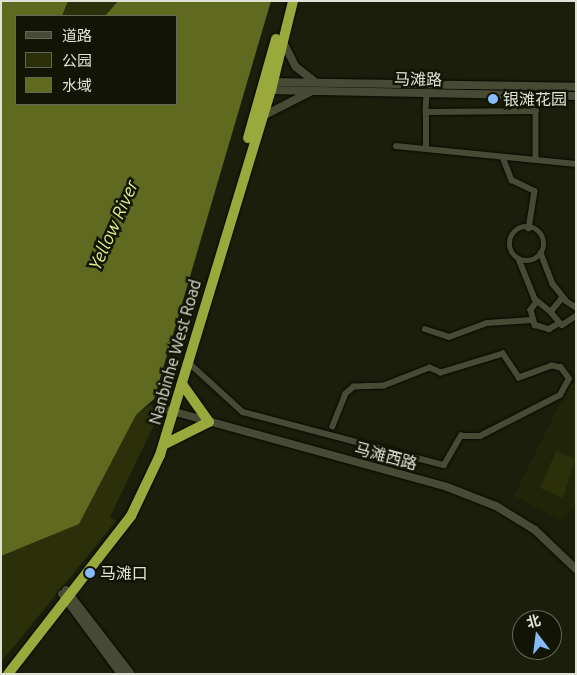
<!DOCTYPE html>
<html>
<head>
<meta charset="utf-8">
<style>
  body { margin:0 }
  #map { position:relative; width:577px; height:675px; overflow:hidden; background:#1b1e0a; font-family:Ubuntu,"Noto Sans SC",sans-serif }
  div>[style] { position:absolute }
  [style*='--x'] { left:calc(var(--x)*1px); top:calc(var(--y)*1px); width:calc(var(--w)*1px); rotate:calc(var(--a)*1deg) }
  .built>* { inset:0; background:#202408 }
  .green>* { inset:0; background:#2b300a }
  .water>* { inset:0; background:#5f691f }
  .roads { filter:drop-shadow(0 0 1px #060800) drop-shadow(0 0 1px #060800) }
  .street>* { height:5.5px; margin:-2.75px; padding:0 2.75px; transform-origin:2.75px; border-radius:2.75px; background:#474b35 }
  .street>.ring { margin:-2.75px; padding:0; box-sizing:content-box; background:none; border:5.5px solid #474b35; border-radius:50% }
  .secondary>* { height:8px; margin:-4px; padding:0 4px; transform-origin:4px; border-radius:4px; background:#474b35 }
  .highway>* { height:10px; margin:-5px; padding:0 5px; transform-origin:5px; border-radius:5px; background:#9aa93b }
  .dots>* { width:14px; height:14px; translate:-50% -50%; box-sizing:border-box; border:2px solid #121503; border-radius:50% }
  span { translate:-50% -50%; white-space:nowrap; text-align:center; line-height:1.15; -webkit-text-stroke:5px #121503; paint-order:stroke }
  .street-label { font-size:16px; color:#dfe2d5 }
  .poi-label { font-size:16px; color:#dfe2d5 }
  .left { translate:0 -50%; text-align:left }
  .water-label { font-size:18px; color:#ddee89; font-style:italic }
  .frame { position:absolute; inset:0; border:2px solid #dfe2d5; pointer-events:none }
  .legend { position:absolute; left:15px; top:15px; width:162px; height:90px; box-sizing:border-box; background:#121503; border:1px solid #646757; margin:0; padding:6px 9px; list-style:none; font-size:15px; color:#dfe2d5 }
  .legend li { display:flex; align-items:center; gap:10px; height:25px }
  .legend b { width:25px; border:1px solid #646757 }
  .north { position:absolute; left:512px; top:610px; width:50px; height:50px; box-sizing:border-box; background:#121503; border:1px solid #646757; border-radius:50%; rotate:345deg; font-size:14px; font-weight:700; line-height:20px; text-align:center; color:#dfe2d5 }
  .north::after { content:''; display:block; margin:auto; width:18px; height:22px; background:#89bafc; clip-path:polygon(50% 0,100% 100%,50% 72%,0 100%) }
</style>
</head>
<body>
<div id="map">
  <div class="built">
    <div style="clip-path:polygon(570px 384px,576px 385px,576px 505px,561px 520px,514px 496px)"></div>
  </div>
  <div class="green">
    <div style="clip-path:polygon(68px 1px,118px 1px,105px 16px,62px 16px)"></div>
    <div style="clip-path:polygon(150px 405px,161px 410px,110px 517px,116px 521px,1px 662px,1px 556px,79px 524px,136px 415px)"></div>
    <div style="clip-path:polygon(556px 451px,576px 459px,563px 498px,540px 488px)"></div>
  </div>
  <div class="water">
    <div style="clip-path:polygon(1px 1px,68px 1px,62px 16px,16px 16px,16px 104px,176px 104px,176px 16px,105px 16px,118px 1px,271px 1px,154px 399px,136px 415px,79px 524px,1px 556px)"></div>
  </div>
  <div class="roads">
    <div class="street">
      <div style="--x:427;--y:93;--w:19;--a:93"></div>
      <div style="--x:426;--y:112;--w:110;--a:-0.5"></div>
      <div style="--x:536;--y:111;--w:48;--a:90"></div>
      <div style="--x:396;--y:146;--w:181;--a:5.7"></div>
      <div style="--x:426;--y:149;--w:37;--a:-90"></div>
      <div style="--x:503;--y:157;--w:25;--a:69"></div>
      <div style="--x:512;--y:180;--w:25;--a:26"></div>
      <div style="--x:535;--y:191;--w:38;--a:99"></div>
      <div class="ring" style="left:510px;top:227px;width:28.5px;height:28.5px"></div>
      <div style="--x:541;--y:253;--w:33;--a:69"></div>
      <div style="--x:553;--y:284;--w:19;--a:51"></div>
      <div style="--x:519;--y:259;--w:43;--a:68.2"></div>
      <div style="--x:535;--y:299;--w:21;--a:39"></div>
      <div style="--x:537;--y:302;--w:10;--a:127"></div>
      <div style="--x:531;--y:310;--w:16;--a:75"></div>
      <div style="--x:535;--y:325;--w:15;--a:16"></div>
      <div style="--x:549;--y:329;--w:10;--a:-29"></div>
      <div style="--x:576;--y:308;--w:17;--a:-147"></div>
      <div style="--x:562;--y:299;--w:17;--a:130"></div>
      <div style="--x:551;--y:312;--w:17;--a:50"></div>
      <div style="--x:562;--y:325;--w:17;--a:-33"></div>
      <div style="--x:425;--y:329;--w:25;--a:18"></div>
      <div style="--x:449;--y:337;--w:40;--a:-20.2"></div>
      <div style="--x:487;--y:323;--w:45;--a:-3.8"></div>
      <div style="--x:188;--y:362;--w:74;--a:42.3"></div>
      <div style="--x:243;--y:412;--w:208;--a:14.8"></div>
      <div style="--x:444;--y:465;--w:34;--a:-60"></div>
      <div style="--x:461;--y:436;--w:19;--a:0"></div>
      <div style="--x:480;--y:436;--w:90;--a:-27.1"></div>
      <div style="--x:560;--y:395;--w:18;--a:-61"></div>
      <div style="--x:569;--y:379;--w:14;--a:-126"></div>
      <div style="--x:561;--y:368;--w:9;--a:-167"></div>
      <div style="--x:552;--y:366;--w:35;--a:160"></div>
      <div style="--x:519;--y:378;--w:29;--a:-124"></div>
      <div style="--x:503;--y:354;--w:65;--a:163"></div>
      <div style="--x:441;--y:373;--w:12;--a:-156"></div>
      <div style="--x:430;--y:368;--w:49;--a:158.6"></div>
      <div style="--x:384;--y:386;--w:30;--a:178"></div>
      <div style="--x:354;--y:387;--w:11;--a:139"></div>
      <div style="--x:346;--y:394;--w:35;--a:112"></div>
    </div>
    <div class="secondary">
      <div style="--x:282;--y:40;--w:30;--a:63"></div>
      <div style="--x:296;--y:67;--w:23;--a:38"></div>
      <div style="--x:270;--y:82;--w:306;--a:0.9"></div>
      <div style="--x:268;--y:90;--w:308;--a:1.1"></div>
      <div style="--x:263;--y:116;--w:53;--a:-27.1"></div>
      <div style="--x:168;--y:410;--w:289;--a:15.4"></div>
      <div style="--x:447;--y:487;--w:53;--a:21.2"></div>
      <div style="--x:496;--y:506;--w:46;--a:31.6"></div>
      <div style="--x:535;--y:530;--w:57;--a:43.6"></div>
      <div style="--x:66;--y:590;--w:106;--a:52.3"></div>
      <div style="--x:62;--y:594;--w:99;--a:53.6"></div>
    </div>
    <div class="highway">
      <div style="--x:248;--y:138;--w:103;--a:-74.2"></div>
      <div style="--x:165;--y:444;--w:49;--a:-26.6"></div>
      <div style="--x:209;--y:422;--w:47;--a:-125.4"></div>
      <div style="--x:8;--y:674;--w:200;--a:-52.1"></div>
      <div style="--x:131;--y:516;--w:68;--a:-64.6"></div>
      <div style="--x:160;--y:455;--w:382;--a:-73.1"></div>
      <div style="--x:271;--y:90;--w:92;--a:-76.1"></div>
    </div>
  </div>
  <div class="dots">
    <div style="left:493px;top:99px;background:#89bafc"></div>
    <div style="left:90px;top:573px;background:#89bafc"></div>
  </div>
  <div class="street-label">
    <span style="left:418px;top:79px;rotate:1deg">马滩路</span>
    <span style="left:175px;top:352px;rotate:-74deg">Nanbinhe West Road</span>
    <span style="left:386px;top:456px;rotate:15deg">马滩西路</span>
  </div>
  <div class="poi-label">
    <span class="left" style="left:503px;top:99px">银滩花园</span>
    <span class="left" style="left:100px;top:573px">马滩口</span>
  </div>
  <div class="water-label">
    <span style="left:113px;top:225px;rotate:-66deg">Yellow River</span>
  </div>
  <div class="frame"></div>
  <ul class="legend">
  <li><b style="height:6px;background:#474b35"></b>道路</li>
  <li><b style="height:14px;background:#2b300a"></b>公园</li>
  <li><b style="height:14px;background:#5f691f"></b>水域</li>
  </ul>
  <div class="north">北</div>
</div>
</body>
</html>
